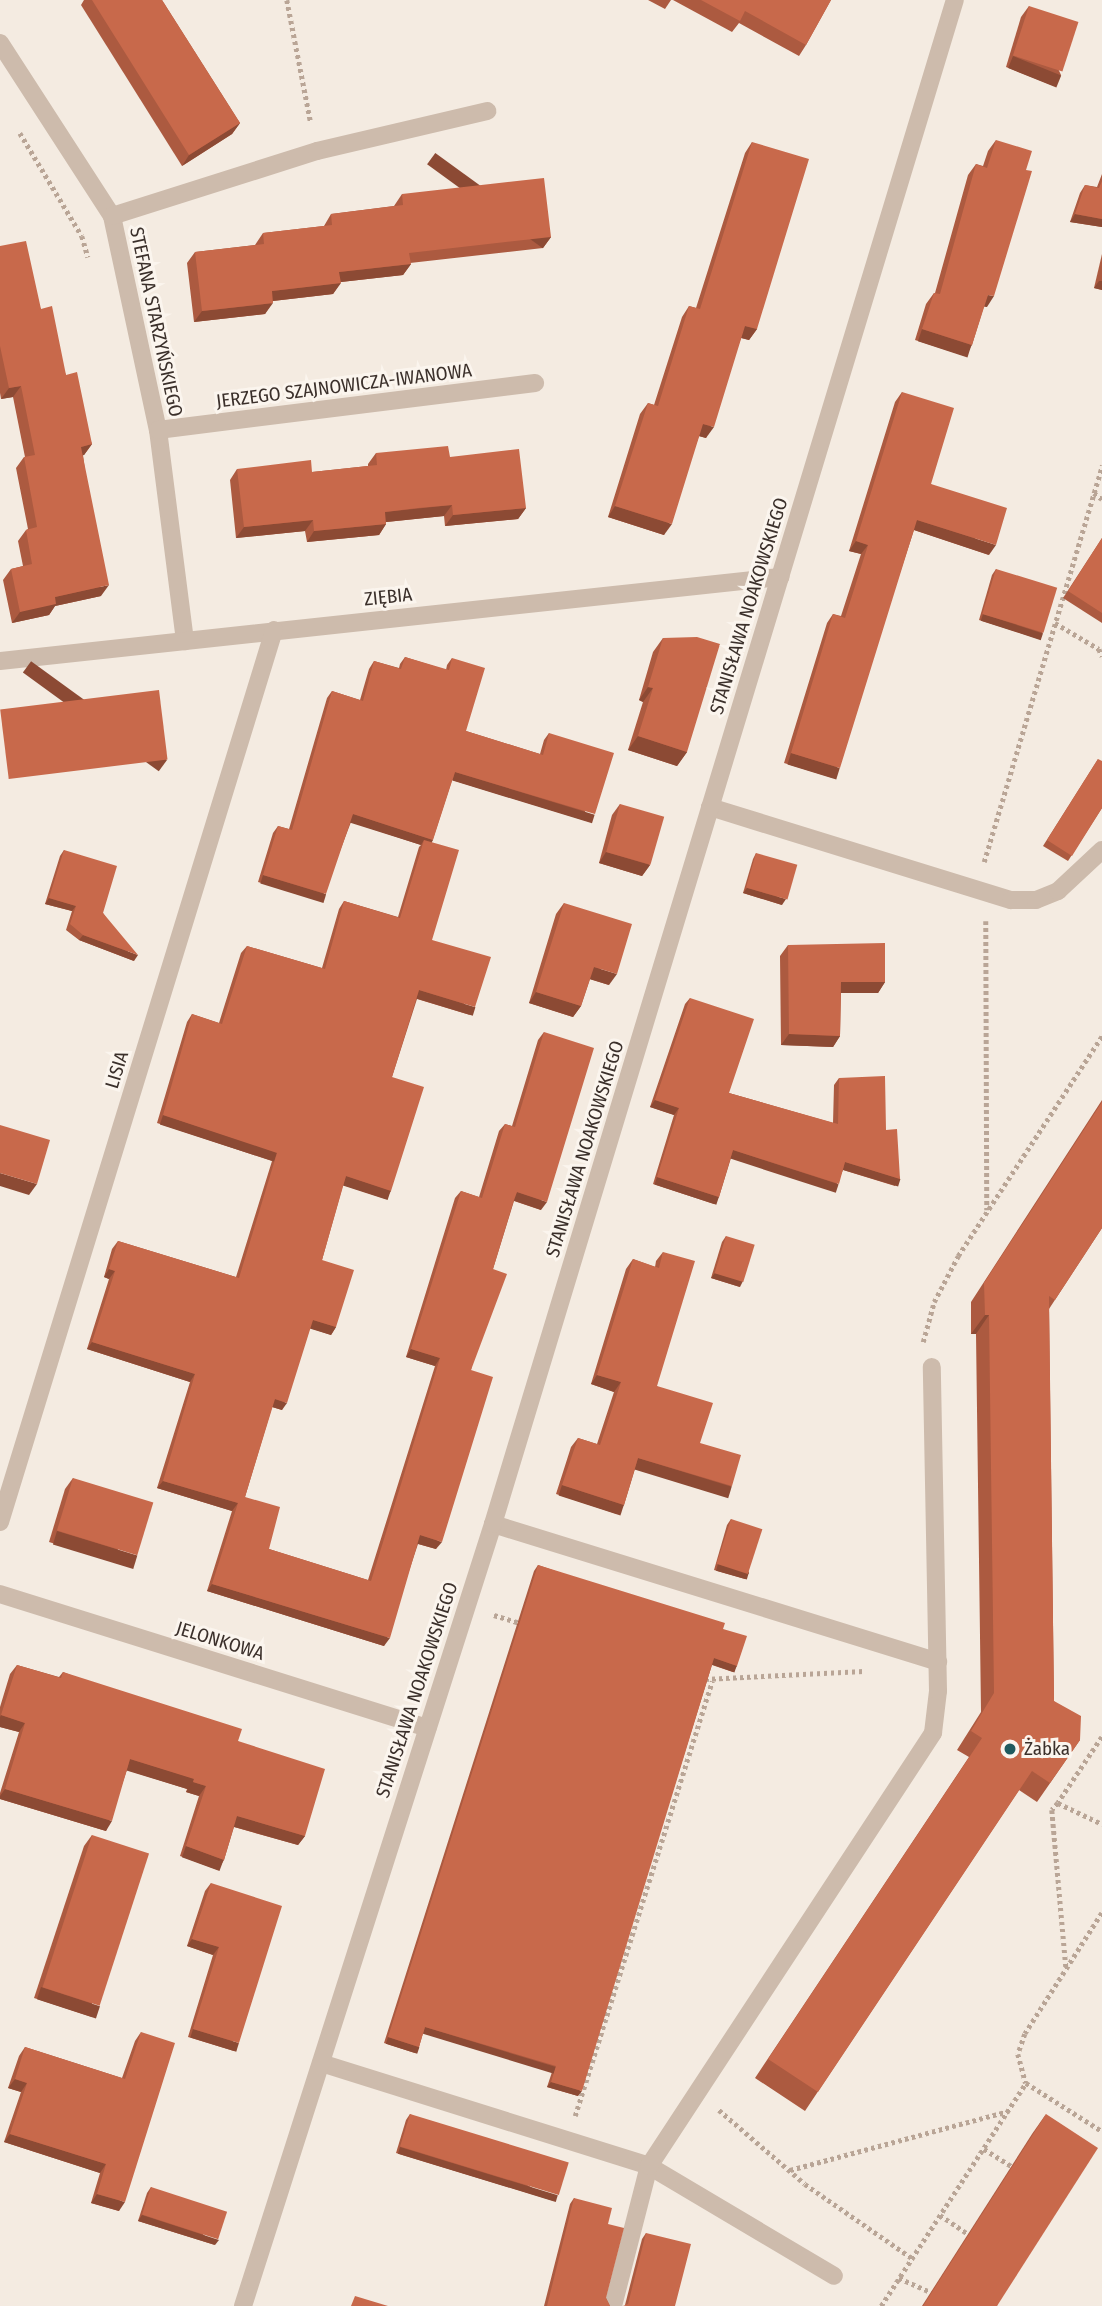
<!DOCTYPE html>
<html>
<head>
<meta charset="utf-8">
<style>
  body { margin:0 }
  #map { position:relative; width:1102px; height:2306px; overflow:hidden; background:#f4ebe1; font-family:"Fira Sans Condensed",sans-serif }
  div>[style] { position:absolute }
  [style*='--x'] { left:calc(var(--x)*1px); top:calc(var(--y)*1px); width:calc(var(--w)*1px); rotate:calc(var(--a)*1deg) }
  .path>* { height:4.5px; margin-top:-2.25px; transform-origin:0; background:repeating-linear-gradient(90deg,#b9a596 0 3.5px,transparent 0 7px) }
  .lane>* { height:18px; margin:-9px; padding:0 9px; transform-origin:9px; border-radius:9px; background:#cdbbac }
  .street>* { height:18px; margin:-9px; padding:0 9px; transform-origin:9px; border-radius:9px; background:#cdbbac }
  .wall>* { inset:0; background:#ac5a40 }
  .shaded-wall>* { inset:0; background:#8c4a34; transform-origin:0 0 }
  .building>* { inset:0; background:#c8694b; transform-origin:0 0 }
  .dots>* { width:19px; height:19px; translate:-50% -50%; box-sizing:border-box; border:4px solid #fbf5ee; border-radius:50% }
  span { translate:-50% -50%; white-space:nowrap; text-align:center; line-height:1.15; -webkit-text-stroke:6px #fbf5ee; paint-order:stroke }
  .street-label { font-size:19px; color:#3b302b }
  .poi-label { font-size:19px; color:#3b302b }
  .left { translate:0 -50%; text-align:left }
</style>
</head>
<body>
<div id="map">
  <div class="path">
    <div style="--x:287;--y:0;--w:125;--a:79"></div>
    <div style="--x:20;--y:133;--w:120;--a:59"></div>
    <div style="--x:82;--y:236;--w:22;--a:74"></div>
    <div style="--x:1094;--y:493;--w:10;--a:37"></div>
    <div style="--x:1055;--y:623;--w:51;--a:30.6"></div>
    <div style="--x:1099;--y:649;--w:8;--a:67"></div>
    <div style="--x:984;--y:862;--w:414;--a:-73.4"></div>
    <div style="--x:986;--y:921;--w:289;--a:89.8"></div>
    <div style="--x:923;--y:1342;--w:41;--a:-74.6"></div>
    <div style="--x:934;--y:1302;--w:52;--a:-62.4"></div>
    <div style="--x:958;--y:1256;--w:263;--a:-56.8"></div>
    <div style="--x:494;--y:1615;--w:30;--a:17"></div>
    <div style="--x:705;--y:1679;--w:159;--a:-2.9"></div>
    <div style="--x:1102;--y:1737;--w:79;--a:123.7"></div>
    <div style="--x:1058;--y:1803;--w:49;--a:25.5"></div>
    <div style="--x:1058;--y:1803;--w:9;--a:131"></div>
    <div style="--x:1052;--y:1810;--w:159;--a:84.9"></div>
    <div style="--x:1102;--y:1913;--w:143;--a:122.5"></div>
    <div style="--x:1025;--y:2034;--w:21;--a:109"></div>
    <div style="--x:1018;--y:2054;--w:30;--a:75"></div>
    <div style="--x:1026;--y:2083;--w:90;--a:32.3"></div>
    <div style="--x:719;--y:2110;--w:113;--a:40.7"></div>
    <div style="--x:805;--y:2184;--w:130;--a:34.7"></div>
    <div style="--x:575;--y:2116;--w:456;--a:-72.5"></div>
    <div style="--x:984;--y:2149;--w:32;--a:32"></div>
    <div style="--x:790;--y:2170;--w:226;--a:-15.1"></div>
    <div style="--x:940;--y:2215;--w:34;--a:34"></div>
    <div style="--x:899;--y:2278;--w:35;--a:24"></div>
    <div style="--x:881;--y:2306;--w:266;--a:-57"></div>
  </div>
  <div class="lane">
    <div style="--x:710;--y:807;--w:315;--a:17.2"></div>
    <div style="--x:1011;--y:900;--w:25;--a:0"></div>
    <div style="--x:1036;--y:900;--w:24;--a:-22"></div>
    <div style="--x:1058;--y:891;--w:60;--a:-43"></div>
    <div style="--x:493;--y:1524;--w:466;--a:17.2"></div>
    <div style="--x:321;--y:2063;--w:344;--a:17.4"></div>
    <div style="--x:649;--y:2166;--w:215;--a:30.7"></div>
    <div style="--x:613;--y:2306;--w:145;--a:-75.6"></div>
    <div style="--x:649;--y:2166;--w:518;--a:-56.74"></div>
    <div style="--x:933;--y:1733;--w:42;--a:-83.2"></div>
    <div style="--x:938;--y:1691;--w:324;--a:-91.1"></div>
  </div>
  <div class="street">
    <div style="--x:0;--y:43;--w:206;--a:57.1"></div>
    <div style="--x:112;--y:216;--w:219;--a:77.9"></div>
    <div style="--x:158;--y:430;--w:213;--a:82.7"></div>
    <div style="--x:112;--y:216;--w:215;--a:-17.6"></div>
    <div style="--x:317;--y:151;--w:175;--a:-13.2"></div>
    <div style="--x:158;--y:430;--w:380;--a:-7.1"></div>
    <div style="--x:0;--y:661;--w:785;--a:-6.15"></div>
    <div style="--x:0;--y:1522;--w:933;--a:-72.92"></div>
    <div style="--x:0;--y:1594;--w:448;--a:17.4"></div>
    <div style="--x:243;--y:2306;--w:821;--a:-72.27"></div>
    <div style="--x:493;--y:1524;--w:1592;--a:-73.14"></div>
  </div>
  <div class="wall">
    <div style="clip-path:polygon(84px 0,162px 0,240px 123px,232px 134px,182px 166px,81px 5px)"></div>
    <div style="clip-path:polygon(648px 0,671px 0,665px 9px)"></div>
    <div style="clip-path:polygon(673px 0,831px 0,806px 45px,799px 56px,739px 23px,732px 32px)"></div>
    <div style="clip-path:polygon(1029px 6px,1061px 75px,1054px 86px,1006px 67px,1021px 17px)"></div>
    <div style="clip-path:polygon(996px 140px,987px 307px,984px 306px,972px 345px,965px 356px,915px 340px,926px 304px,934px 293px,935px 293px,968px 175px,976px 164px,983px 166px,988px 151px)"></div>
    <div style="clip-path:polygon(752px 142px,757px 329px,749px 340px,741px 338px,706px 438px,699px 436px,664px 535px,608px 517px,640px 414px,648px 403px,654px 405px,682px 317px,689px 306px,696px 308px,745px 153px)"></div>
    <div style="clip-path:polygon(1102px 174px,1102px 227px,1070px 222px,1080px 193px,1085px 185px,1097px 187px)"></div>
    <div style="clip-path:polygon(402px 194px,551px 237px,543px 248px,410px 263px,411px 264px,403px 275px,341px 282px,333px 294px,273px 301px,265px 314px,194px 322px,187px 263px,195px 252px,255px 245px,263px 233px,324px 226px,331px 214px,394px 206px)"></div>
    <div style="clip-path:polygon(0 246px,41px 309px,92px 444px,84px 455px,83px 455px,101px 596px,55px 606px,49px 615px,12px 623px,3px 580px,11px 569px,23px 566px,18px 541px,26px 530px,28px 529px,16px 468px,24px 457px,25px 457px,13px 397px,1px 399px,0 393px)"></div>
    <div style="clip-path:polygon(1102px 254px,1102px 290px,1094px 288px)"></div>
    <div style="clip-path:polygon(902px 392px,931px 484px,989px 555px,914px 530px,833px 778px,784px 763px,827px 623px,833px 614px,841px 616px,861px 554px,849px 551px,895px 402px)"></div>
    <div style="clip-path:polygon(376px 453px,450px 457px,526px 508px,518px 519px,445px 526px,444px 516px,386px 522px,386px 524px,379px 535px,307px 542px,305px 531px,236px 538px,230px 480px,237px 469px,312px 472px,368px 466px,368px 464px)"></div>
    <div style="clip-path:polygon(1102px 538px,1102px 623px,1063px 598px)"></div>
    <div style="clip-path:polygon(996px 569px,1043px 633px,1039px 639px,979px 620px,992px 575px)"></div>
    <div style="clip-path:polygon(663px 638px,687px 752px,677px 766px,628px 750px,643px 702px,639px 700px,653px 652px)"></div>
    <div style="clip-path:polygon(405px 657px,446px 670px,447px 665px,452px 658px,466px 731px,540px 754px,544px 740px,549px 733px,590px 822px,452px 780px,432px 842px,432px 940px,470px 1015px,417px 999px,392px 1077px,391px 1191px,386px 1199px,343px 1185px,322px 1260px,336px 1327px,331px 1335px,310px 1328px,282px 1410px,272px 1407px,245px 1497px,269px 1549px,368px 1580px,435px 1366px,406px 1357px,455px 1198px,461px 1191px,479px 1197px,499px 1131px,505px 1124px,512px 1126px,538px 1040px,544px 1032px,541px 1210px,514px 1201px,493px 1269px,471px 1370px,436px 1549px,418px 1544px,384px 1646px,207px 1591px,232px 1511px,157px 1488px,190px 1382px,87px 1349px,109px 1279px,104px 1277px,112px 1249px,118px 1241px,236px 1277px,272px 1161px,157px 1123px,187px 1022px,192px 1014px,219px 1023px,241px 953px,247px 946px,322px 968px,339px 909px,344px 901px,398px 917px,419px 847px,421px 845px,351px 822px,321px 901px,258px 882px,273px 833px,278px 826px,289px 829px,327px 698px,332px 691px,360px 700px,369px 669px,374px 661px,399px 668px,400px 664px)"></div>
    <div style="clip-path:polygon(1098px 759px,1102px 808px,1068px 861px,1043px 846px)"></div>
    <div style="clip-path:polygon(620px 804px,650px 865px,642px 876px,599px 863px,612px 815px)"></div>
    <div style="clip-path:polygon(64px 850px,103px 913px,134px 961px,79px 940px,66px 930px,72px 911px,45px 904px,60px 856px)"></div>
    <div style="clip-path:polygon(756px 853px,782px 905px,743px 893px,753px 859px)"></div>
    <div style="clip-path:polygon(564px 903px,609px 985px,590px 979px,581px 1006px,573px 1017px,529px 1003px,556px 914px)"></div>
    <div style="clip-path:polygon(788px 945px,885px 982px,878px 993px,841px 993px,840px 1036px,833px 1047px,781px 1045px,780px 956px)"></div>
    <div style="clip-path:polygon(690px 998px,729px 1093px,833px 1123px,834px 1085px,839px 1078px,886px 1130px,900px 1179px,895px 1186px,843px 1170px,834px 1191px,731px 1158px,719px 1197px,714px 1204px,653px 1184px,674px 1115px,650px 1107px,685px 1004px)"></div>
    <div style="clip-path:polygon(1102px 1100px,1102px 1228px,1049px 1309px,1054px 1701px,1080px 1740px,1037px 1802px,1019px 1790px,805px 2111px,755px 2078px,969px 1757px,957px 1750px,981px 1712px,976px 1334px,971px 1334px,971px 1302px)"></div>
    <div style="clip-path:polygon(726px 1236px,740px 1287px,711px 1278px,722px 1242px)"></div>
    <div style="clip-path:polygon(663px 1252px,657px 1386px,732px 1486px,725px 1495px,635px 1469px,624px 1505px,617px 1514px,556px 1494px,571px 1447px,578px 1438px,597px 1444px,614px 1392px,591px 1384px,626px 1269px,633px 1259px,655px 1267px,656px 1261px)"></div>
    <div style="clip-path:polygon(73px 1478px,129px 1567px,49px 1542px,65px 1489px)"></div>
    <div style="clip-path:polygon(731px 1519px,749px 1573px,745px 1579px,714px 1570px,727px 1525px)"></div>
    <div style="clip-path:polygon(538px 1565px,723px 1629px,737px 1666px,733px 1672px,712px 1665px,578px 2096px,547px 2087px,552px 2072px,423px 2033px,419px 2047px,415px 2053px,384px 2043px,534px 1571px)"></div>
    <div style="clip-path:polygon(17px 1665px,59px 1677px,63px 1672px,238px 1741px,305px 1836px,298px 1845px,234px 1827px,224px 1860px,218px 1870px,180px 1856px,199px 1796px,186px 1792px,187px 1789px,127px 1770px,106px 1831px,0 1799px,0 1793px,19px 1732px,0 1727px,0 1707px,10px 1674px)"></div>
    <div style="clip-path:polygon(92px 1835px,92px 2017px,34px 1998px,84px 1846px)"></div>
    <div style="clip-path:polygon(211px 1883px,234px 2051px,188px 2037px,213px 1955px,187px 1946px,205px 1891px)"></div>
    <div style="clip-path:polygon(141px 2032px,119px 2211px,91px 2203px,100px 2173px,4px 2142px,21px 2092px,8px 2088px,19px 2056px,25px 2047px,122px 2078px,135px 2041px)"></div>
    <div style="clip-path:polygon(410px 2114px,554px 2201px,396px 2153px,406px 2120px)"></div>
    <div style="clip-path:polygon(1046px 2114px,997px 2306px,922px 2306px,1032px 2134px)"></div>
    <div style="clip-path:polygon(151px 2187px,215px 2245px,138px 2221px,147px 2193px)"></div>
    <div style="clip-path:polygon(574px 2198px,608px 2224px,606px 2298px,610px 2306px,544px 2306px,570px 2204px)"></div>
    <div style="clip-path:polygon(646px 2233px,675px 2306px,625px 2305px,642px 2239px)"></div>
  </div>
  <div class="shaded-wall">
    <div style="left:1013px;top:56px;width:52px;height:13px;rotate:22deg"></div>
    <div style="clip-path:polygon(240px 123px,232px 134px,182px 166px,189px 155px)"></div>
    <div style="clip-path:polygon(1075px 214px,1102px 219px,1102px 227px,1070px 222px)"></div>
    <div style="left:551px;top:237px;width:14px;height:143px;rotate:126deg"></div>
    <div style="clip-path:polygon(411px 264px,403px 275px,332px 283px,339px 272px)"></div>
    <div style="clip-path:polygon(1099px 281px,1102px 281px,1102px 290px,1094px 288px)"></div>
    <div style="clip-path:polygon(341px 283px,333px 294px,264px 302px,272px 291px)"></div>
    <div style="clip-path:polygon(988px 295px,994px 296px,987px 307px,980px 306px)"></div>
    <div style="clip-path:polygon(273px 303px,265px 314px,194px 322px,202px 311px)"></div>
    <div style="clip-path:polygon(745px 326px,757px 329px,749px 340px,738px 337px)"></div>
    <div style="left:922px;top:329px;width:52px;height:13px;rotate:18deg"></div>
    <div style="clip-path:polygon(21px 386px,13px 397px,1px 399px,9px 388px)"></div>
    <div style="clip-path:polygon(703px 424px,714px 427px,706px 438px,695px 435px)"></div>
    <div style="clip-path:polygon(92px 444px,84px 455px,74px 458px,81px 447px)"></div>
    <div style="clip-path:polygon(452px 505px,444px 516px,377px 523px,385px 512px)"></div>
    <div style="clip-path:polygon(615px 506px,672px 524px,664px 535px,608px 517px)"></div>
    <div style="clip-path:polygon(526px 508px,518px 519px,445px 526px,453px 515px)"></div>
    <div style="clip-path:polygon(313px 520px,305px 531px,236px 538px,244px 527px)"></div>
    <div style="clip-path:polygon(917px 520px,996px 545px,989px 555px,911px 529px)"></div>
    <div style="clip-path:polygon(386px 524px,379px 535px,307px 542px,314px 531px)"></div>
    <div style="clip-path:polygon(856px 541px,868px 545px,861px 554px,849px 551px)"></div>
    <div style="clip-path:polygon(109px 585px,101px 596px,55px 606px,49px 615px,12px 623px,20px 612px,55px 597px)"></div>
    <div style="left:983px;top:614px;width:63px;height:7px;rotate:18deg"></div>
    <div style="clip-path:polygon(648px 687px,653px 688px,643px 702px,639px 700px)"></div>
    <div style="clip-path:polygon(638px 736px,687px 752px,677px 766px,628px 750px)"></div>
    <div style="left:791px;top:753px;width:51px;height:12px;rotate:17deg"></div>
    <div style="left:167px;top:760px;width:14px;height:168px;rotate:126deg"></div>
    <div style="left:455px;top:772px;width:146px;height:9px;rotate:17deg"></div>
    <div style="clip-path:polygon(353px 814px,433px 840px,428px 847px,424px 840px,421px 845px,348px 822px)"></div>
    <div style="clip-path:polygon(606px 852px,650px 865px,642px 876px,599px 863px)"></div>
    <div style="left:263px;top:875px;width:66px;height:9px;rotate:17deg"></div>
    <div style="clip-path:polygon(747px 888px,786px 899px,782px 905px,743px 893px)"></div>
    <div style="clip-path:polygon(49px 898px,76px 906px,72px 911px,45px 904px)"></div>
    <div style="clip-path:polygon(83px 935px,138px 955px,134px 961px,79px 940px)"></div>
    <div style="clip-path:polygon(594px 967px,617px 974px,609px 985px,586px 978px)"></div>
    <div style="clip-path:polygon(841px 982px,885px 982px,878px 993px,834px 993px)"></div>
    <div style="left:419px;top:990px;width:59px;height:9px;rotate:17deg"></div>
    <div style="clip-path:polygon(536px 992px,581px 1006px,573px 1017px,529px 1003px)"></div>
    <div style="clip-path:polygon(789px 1034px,840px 1036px,833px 1047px,781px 1045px)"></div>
    <div style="clip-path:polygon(655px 1100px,679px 1108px,674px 1115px,650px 1107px)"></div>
    <div style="left:163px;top:1115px;width:120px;height:10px;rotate:18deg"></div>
    <div style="left:733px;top:1150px;width:111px;height:9px;rotate:18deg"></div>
    <div style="left:845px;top:1162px;width:58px;height:8px;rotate:17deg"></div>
    <div style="clip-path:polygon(0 1173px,37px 1184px,29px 1195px,0 1186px)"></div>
    <div style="left:346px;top:1176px;width:47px;height:10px;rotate:18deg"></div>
    <div style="left:657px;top:1177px;width:65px;height:8px;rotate:18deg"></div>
    <div style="clip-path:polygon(517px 1192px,547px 1202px,541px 1210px,512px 1200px)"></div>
    <div style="clip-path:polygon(109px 1269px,115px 1271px,109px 1279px,104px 1277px)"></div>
    <div style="clip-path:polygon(715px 1273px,743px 1281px,740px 1287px,711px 1278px)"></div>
    <div style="clip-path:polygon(985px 1315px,989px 1315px,976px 1334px,971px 1334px)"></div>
    <div style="clip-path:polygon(313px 1320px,336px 1327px,331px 1335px,308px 1328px)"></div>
    <div style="clip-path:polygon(92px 1342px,195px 1374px,190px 1382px,87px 1349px)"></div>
    <div style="clip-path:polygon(411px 1349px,440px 1358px,435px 1366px,406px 1357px)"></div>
    <div style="clip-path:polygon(597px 1375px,621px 1382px,614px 1392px,591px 1384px)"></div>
    <div style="clip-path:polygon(275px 1399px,287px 1403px,282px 1410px,269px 1406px)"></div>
    <div style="left:638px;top:1458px;width:98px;height:12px;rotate:17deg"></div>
    <div style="clip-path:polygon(163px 1481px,238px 1503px,232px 1511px,157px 1488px)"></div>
    <div style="left:562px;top:1485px;width:65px;height:11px;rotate:18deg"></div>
    <div style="left:57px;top:1531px;width:84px;height:14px;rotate:17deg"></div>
    <div style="clip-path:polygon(420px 1535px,442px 1542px,436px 1549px,415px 1543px)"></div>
    <div style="left:718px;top:1564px;width:32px;height:7px;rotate:16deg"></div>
    <div style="clip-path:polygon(212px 1584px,390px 1638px,384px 1646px,207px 1591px)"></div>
    <div style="left:714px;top:1658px;width:24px;height:7px;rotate:19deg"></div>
    <div style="clip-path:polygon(1px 1715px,25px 1723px,19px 1732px,0 1727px,0 1717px)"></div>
    <div style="left:130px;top:1759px;width:67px;height:12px;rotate:17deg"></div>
    <div style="clip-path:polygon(193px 1782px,206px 1786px,199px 1796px,186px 1792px)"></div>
    <div style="clip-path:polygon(5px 1789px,112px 1821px,106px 1831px,0 1799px,0 1796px)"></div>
    <div style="clip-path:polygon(237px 1816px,305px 1836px,298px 1845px,231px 1826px)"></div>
    <div style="left:186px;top:1846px;width:40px;height:12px;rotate:20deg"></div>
    <div style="clip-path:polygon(192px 1939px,219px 1947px,213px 1955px,187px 1946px)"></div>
    <div style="left:41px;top:1987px;width:62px;height:13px;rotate:18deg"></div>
    <div style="left:425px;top:2027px;width:137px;height:7px;rotate:17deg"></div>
    <div style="left:193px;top:2029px;width:48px;height:9px;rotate:17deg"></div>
    <div style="left:388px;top:2037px;width:33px;height:7px;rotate:18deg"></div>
    <div style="clip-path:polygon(15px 2079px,27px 2083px,21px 2092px,8px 2088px)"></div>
    <div style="clip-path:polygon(551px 2082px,582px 2091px,578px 2096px,547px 2087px)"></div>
    <div style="clip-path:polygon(10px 2134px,106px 2164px,100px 2173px,4px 2142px)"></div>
    <div style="left:400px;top:2147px;width:165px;height:7px;rotate:17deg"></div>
    <div style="clip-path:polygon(97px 2194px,125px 2202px,119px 2211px,91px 2203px)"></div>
    <div style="clip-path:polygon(142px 2215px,219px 2240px,215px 2245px,138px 2221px)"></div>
  </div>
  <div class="building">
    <div style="clip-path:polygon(92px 0,162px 0,240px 123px,189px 155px)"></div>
    <div style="clip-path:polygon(701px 0,831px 0,806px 45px,745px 11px,740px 21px)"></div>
    <div style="left:1029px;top:6px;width:52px;height:52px;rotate:18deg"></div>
    <div style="clip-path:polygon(996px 140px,1032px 151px,1026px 170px,1032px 171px,994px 296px,988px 295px,972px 345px,922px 329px,934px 293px,940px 294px,976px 164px,987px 168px)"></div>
    <div style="clip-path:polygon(752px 142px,809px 159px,757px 329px,745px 326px,714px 427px,703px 424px,672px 524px,615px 506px,648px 403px,658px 406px,689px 306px,700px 309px)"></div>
    <div style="clip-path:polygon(544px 178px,551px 237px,409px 253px,411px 264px,339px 272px,341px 283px,272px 291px,273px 303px,202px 311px,195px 252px,264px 244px,263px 233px,332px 225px,331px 214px,403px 205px,402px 194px)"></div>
    <div style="clip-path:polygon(1102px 181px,1102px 219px,1075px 214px,1085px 185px,1099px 188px)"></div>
    <div style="clip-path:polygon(26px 241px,41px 309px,52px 306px,66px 375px,77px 372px,92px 444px,81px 447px,109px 585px,55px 597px,56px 604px,20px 612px,11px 569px,32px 564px,26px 530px,37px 527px,24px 457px,35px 455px,21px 386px,9px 388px,0 346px,0 246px)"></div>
    <div style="clip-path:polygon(902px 392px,954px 408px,931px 484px,1007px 508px,996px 545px,917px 520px,840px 768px,791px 753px,833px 614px,845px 618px,868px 545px,856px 541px)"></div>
    <div style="clip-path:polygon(448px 446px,450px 457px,519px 449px,526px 508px,453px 515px,452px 505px,418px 508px,385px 512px,386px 524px,314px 531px,313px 520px,244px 527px,237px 469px,311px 460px,312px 472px,377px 465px,376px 453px)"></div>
    <div style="clip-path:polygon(1102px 538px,1102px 613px,1068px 591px)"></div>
    <div style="left:996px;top:569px;width:64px;height:47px;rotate:17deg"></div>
    <div style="clip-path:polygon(697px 637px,720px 644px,687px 752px,638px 736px,653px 688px,648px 687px,663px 638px)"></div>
    <div style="clip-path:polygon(405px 657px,449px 670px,452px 658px,485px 668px,466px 731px,543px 755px,549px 733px,614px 753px,595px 814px,455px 772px,433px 840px,353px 814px,326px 894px,263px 875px,278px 826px,292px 830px,332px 691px,363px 701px,374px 661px,401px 669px)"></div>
    <div style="left:159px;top:690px;width:70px;height:160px;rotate:83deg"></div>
    <div style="clip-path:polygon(1098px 759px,1102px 761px,1102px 808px,1072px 856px,1047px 840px)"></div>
    <div style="left:620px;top:804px;width:46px;height:50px;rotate:16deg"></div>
    <div style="clip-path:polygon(424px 840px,459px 850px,432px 940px,491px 957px,475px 1007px,419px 990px,392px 1077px,424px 1087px,391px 1191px,346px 1176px,322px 1260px,354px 1270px,336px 1327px,313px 1320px,287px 1403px,275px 1399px,245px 1497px,280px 1507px,269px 1549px,371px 1581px,440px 1358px,411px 1349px,461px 1191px,482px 1198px,505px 1124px,515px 1127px,544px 1032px,594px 1048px,547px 1202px,517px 1192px,513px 1203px,493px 1269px,507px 1274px,471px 1370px,493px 1377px,442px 1542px,420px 1535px,390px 1638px,212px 1584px,238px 1503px,163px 1481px,195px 1374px,92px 1342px,115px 1271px,109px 1269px,118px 1241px,239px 1278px,277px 1153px,163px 1115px,192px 1014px,222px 1024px,247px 946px,325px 969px,344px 901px,400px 918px)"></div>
    <div style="clip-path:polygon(64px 850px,117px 866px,103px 913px,138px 955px,83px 935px,70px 924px,76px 906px,49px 898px)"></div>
    <div style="left:756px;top:853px;width:43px;height:36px;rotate:16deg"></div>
    <div style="clip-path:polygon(564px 903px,632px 924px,617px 974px,594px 967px,581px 1006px,536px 992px)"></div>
    <div style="clip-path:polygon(885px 943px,885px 982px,841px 982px,840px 1036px,789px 1034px,788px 945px)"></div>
    <div style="clip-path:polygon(690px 998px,754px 1019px,729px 1093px,838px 1124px,839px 1078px,885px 1076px,886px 1130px,897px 1129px,900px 1179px,845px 1162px,839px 1184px,733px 1150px,719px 1197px,657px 1177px,679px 1108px,655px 1100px)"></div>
    <div style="clip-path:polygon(1102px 1102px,1102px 1228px,1055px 1300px,1049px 1296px,1054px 1701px,1081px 1716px,1080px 1740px,1050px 1783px,1032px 1771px,818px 2092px,768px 2059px,982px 1738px,971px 1731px,994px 1693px,989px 1315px,985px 1315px,984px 1283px)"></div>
    <div style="clip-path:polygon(0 1125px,50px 1140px,37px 1184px,0 1173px)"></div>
    <div style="left:726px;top:1236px;width:30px;height:39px;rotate:17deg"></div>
    <div style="clip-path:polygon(663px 1252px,695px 1261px,657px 1386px,713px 1403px,700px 1443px,741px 1455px,732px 1486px,638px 1458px,624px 1505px,562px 1485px,578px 1438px,600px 1445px,621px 1382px,597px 1375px,633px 1259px,659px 1268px)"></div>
    <div style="left:73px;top:1478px;width:84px;height:55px;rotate:17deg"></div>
    <div style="left:731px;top:1519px;width:33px;height:47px;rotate:18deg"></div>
    <div style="clip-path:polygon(538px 1565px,725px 1623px,723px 1629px,747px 1636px,737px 1666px,714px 1658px,582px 2091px,551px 2082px,556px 2066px,425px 2027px,419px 2047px,388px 2037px)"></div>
    <div style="clip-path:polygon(17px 1665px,61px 1678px,63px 1672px,242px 1729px,238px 1741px,325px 1769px,305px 1836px,237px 1816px,224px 1860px,186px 1846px,206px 1786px,193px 1782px,194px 1779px,130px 1759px,112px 1821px,5px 1789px,25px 1723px,1px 1715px)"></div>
    <div style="left:92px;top:1835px;width:60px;height:160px;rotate:18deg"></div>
    <div style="clip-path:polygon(211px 1883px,282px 1906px,239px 2043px,193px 2029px,219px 1947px,192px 1939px)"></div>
    <div style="clip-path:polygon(141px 2032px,175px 2043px,125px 2202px,97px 2194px,106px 2164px,10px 2134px,27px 2083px,15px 2079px,25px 2047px,125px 2079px)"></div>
    <div style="left:410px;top:2114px;width:166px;height:34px;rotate:17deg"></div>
    <div style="clip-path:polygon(1046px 2114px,1098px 2148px,997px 2306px,923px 2306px)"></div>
    <div style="left:151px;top:2187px;width:80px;height:29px;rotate:18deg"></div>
    <div style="clip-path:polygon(574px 2198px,612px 2208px,608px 2224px,624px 2228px,606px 2298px,610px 2306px,547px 2306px)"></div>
    <div style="clip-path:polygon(646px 2233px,691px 2244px,675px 2306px,623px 2306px,628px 2304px)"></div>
    <div style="clip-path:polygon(355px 2296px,388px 2306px,351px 2306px)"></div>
  </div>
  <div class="dots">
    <div style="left:1010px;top:1749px;background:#1f5a5e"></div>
  </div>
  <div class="street-label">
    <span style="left:156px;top:322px;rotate:78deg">STEFANA STARZYŃSKIEGO</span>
    <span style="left:344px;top:386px;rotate:-7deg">JERZEGO SZAJNOWICZA-IWANOWA</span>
    <span style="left:388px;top:597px;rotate:-6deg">ZIĘBIA</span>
    <span style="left:749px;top:606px;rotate:-73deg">STANISŁAWA NOAKOWSKIEGO</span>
    <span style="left:117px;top:1070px;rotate:-73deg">LISIA</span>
    <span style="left:585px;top:1149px;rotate:-73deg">STANISŁAWA NOAKOWSKIEGO</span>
    <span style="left:220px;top:1641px;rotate:17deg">JELONKOWA</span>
    <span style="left:417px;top:1690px;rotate:-72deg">STANISŁAWA NOAKOWSKIEGO</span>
  </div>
  <div class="poi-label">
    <span class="left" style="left:1024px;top:1749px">Żabka</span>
  </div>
</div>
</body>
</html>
